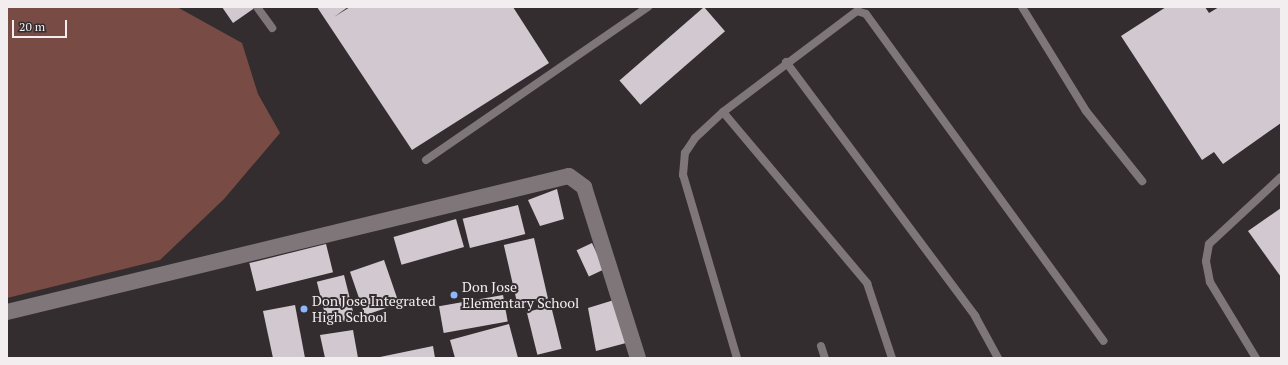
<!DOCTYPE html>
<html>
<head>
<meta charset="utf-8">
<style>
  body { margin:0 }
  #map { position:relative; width:1288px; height:365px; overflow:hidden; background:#342d30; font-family:"PT Serif",serif }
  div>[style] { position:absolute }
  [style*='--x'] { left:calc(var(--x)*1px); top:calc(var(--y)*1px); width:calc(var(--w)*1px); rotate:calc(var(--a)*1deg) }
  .green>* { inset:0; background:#794b45 }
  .building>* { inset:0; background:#d1c9cf; transform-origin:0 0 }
  .service>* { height:8px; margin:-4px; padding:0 4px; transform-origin:4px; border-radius:4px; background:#7f7679 }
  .minor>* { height:16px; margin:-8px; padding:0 8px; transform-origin:8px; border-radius:8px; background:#7f7679 }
  .dots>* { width:11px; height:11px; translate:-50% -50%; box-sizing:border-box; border:2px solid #342d30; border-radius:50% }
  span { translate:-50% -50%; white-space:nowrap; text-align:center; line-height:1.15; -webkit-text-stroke:4px #342d30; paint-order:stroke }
  .poi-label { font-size:14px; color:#f2edef }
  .left { translate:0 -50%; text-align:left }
  .frame { position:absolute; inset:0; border:8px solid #f2edef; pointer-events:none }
  .scale { position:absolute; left:12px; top:20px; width:55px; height:18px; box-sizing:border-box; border:2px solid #f2edef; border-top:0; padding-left:5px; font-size:12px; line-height:14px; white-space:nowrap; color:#f2edef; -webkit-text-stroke:3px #342d30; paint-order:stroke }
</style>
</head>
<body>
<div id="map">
  <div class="green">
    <div style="clip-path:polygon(7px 7px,177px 7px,242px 43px,258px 94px,280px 133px,224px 199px,160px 260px,7px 298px)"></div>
  </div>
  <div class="building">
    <div style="clip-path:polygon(222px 7px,256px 7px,233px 23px)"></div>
    <div style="clip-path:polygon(317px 7px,348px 7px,334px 17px,350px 7px,513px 7px,549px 63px,412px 150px)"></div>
    <div style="left:704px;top:7px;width:32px;height:112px;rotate:49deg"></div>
    <div style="clip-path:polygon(1166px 7px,1205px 7px,1209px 13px,1219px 7px,1281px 7px,1281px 123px,1223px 164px,1214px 152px,1202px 160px,1121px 36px)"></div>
    <div style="clip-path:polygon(557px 189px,564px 219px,540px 226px,528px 200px)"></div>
    <div style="left:518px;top:205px;width:30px;height:57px;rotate:76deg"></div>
    <div style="clip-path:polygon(1281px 208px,1281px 277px,1248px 231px)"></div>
    <div style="left:456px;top:219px;width:29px;height:65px;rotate:74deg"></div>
    <div style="left:534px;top:238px;width:62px;height:31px;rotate:77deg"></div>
    <div style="left:592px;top:243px;width:29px;height:17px;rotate:65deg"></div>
    <div style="left:326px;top:244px;width:29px;height:79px;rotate:76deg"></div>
    <div style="left:384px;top:260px;width:46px;height:36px;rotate:71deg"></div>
    <div style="left:344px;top:275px;width:45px;height:28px;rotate:76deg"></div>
    <div style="left:503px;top:295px;width:27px;height:65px;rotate:80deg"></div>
    <div style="clip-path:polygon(614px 300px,626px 343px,596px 351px,588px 308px)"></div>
    <div style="clip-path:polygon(295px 305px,305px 358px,273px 358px,263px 311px)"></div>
    <div style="left:551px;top:306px;width:44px;height:25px;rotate:76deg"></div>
    <div style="clip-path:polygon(509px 324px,518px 358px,455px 358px,450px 340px)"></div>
    <div style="clip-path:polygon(353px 330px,358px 358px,325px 358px,320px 335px)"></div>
    <div style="clip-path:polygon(433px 346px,435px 358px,380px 358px,380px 357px)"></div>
  </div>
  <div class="service">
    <div style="--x:257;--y:7;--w:26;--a:54"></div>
    <div style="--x:1022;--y:7;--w:122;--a:58.4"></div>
    <div style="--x:1086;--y:111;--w:90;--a:51.3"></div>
    <div style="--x:786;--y:62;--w:317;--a:53.3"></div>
    <div style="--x:975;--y:316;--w:48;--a:61.3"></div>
    <div style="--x:723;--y:112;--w:224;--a:49.9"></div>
    <div style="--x:867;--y:283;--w:79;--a:71.6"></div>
    <div style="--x:426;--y:160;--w:270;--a:-34.6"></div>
    <div style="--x:821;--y:346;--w:13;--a:72"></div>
    <div style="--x:737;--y:358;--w:191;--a:-106.4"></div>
    <div style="--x:683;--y:175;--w:22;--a:-85"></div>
    <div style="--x:685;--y:153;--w:18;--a:-56"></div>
    <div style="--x:695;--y:138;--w:38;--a:-43"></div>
    <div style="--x:723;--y:112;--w:168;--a:-37"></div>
    <div style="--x:857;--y:11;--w:9;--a:18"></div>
    <div style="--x:866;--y:14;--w:404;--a:54"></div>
    <div style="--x:1256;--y:358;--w:89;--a:-121.2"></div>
    <div style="--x:1210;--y:282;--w:21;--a:-101"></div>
    <div style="--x:1206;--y:261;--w:17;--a:-80"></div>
    <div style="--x:1209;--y:244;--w:98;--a:-42.9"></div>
  </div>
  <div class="minor">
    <div style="--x:7;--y:312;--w:578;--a:-13.6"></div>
    <div style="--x:569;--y:176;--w:19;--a:36"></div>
    <div style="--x:584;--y:187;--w:179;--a:72.5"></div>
  </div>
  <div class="dots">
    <div style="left:454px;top:295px;background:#8bb9fc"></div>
    <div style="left:304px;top:309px;background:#8bb9fc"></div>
  </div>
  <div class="poi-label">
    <span class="left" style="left:462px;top:295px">Don Jose<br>Elementary School</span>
    <span class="left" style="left:312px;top:309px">Don Jose Integrated<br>High School</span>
  </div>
  <div class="frame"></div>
  <div class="scale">20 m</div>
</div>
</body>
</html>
